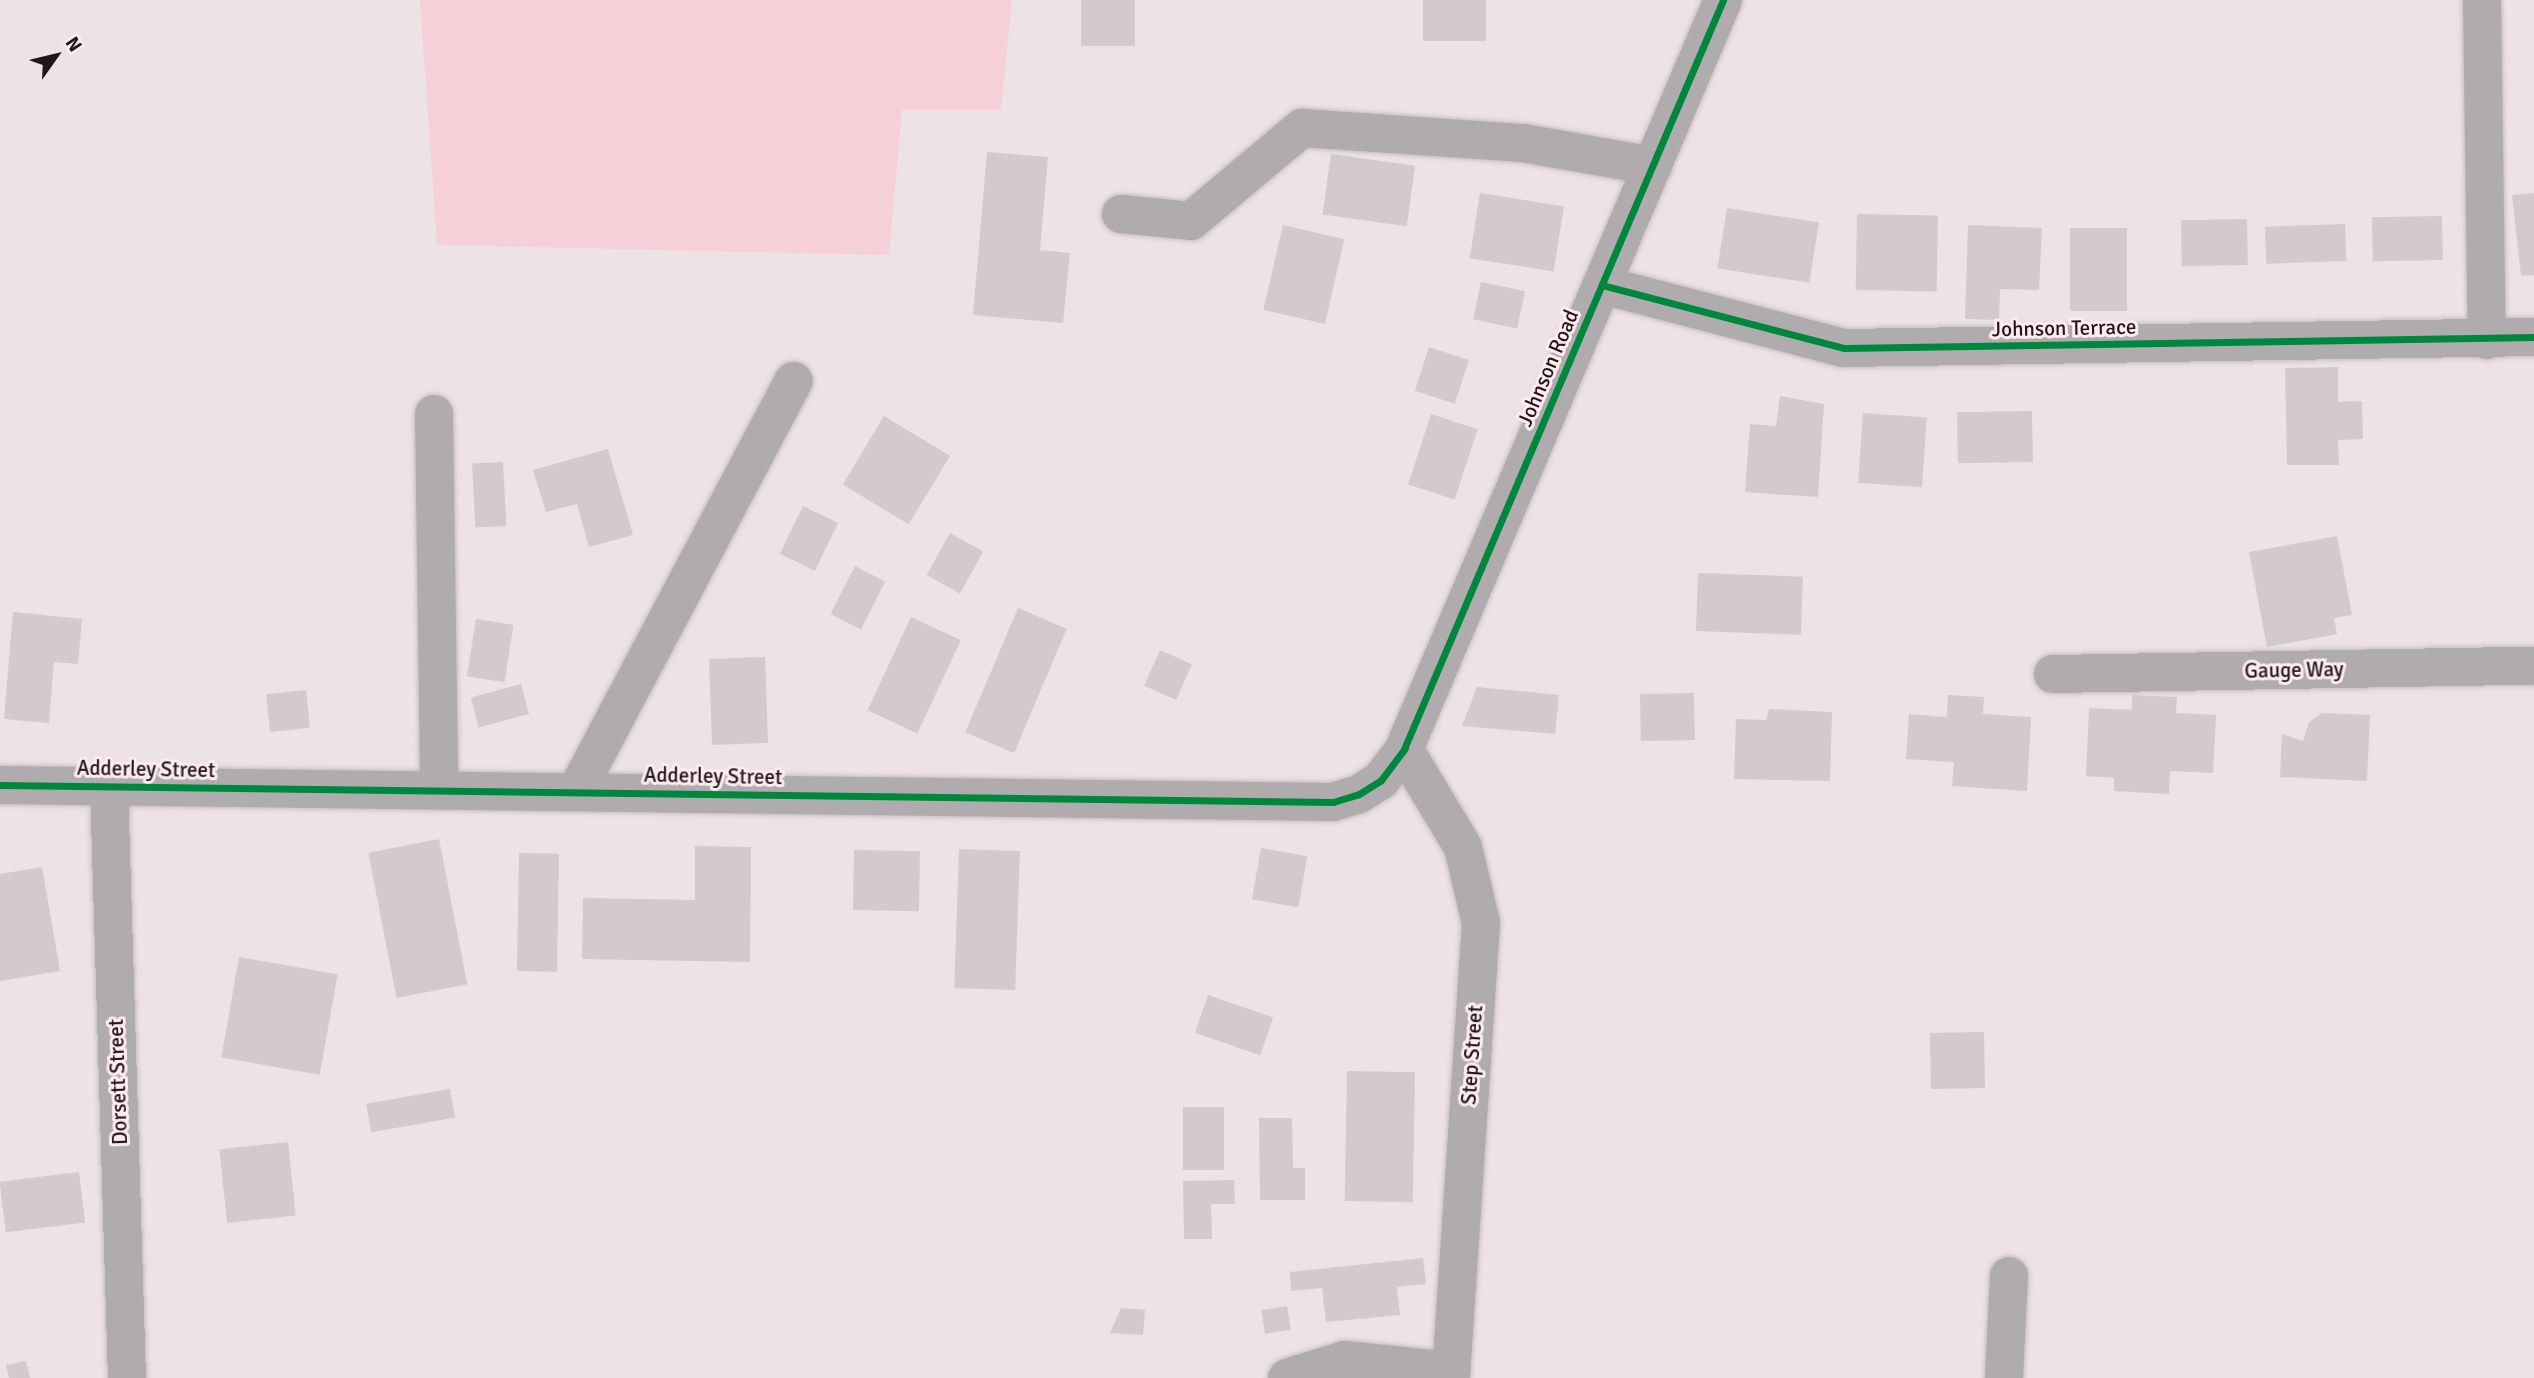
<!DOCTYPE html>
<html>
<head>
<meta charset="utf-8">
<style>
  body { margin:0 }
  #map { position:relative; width:2534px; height:1378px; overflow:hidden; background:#ede2e5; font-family:Signika,sans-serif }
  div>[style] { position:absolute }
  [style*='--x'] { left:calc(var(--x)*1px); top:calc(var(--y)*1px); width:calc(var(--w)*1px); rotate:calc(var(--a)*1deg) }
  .green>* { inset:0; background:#f6d0d8 }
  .building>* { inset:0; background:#d2cacc; transform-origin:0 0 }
  .roads { filter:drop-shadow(0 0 2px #c7bec1) drop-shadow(0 0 2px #c7bec1) }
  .minor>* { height:38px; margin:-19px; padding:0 19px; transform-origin:19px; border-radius:19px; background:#b0acad }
  .cycleway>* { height:7px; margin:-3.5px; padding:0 3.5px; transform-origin:3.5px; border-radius:3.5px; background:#00873e }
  span { translate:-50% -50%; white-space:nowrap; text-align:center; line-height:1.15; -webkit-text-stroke:6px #ffebef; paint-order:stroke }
  .street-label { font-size:21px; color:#1f181a }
  .north { position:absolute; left:21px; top:21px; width:70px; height:70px; -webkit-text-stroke:5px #ffebef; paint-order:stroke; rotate:56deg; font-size:19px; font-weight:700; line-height:28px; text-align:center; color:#1f181a }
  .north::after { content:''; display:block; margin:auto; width:24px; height:32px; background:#1f181a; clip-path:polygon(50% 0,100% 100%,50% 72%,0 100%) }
</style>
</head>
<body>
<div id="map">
  <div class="green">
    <div style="clip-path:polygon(420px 0,1012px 0,1001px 110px,902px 110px,889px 255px,437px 245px)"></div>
  </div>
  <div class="building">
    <div style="left:1081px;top:0;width:54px;height:46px"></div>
    <div style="left:1423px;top:0;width:63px;height:41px"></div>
    <div style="clip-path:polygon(987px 152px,1048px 157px,1040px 250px,1070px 253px,1063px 323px,973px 315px)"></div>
    <div style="left:1331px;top:154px;width:85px;height:61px;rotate:8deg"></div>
    <div style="left:1480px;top:193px;width:85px;height:66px;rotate:9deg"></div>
    <div style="clip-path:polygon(2534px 193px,2534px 275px,2521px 276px,2512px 195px)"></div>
    <div style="left:1727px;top:208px;width:93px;height:61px;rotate:9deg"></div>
    <div style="left:1857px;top:214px;width:81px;height:76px;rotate:1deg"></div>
    <div style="left:2442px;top:216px;width:44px;height:70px;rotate:89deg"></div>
    <div style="left:2247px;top:219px;width:46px;height:66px;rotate:89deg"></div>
    <div style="left:2345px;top:224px;width:37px;height:80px;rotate:88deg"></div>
    <div style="left:1283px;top:225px;width:63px;height:87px;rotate:13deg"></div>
    <div style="clip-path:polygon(1968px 225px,2042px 228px,2039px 290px,2000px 289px,1999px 320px,1965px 319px)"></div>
    <div style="left:2127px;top:228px;width:83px;height:57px;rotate:90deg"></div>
    <div style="left:1481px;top:282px;width:45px;height:38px;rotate:12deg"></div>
    <div style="left:1429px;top:347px;width:42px;height:46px;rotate:18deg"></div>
    <div style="clip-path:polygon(2338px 367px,2338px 402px,2362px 401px,2363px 439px,2338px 440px,2339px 465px,2287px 465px,2285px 368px)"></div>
    <div style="clip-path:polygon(1780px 396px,1824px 404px,1818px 497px,1745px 492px,1750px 424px,1776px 426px)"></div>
    <div style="left:2032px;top:411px;width:51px;height:75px;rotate:89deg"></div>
    <div style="left:1863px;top:413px;width:64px;height:70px;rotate:4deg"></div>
    <div style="left:1431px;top:414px;width:49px;height:74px;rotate:18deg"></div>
    <div style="left:884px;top:416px;width:77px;height:80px;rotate:31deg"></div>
    <div style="clip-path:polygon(608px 449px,633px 535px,589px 547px,577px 504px,546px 512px,533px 470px)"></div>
    <div style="left:503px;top:462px;width:64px;height:31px;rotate:87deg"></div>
    <div style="left:803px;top:506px;width:39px;height:53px;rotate:26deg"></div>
    <div style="left:950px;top:533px;width:38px;height:48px;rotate:29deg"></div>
    <div style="clip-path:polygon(2337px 536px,2352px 615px,2334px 618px,2337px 634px,2267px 647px,2249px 552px)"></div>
    <div style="left:855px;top:566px;width:34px;height:54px;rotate:27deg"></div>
    <div style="left:1698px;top:573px;width:105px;height:58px;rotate:2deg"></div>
    <div style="left:1018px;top:608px;width:53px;height:135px;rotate:23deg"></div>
    <div style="clip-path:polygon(13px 612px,82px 619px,78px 664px,54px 662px,49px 723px,4px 719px)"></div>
    <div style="left:911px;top:617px;width:55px;height:103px;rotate:25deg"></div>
    <div style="left:476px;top:619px;width:38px;height:58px;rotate:9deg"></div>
    <div style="left:1160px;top:650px;width:35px;height:39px;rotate:24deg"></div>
    <div style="left:765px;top:657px;width:86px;height:56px;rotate:88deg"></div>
    <div style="left:521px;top:684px;width:31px;height:52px;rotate:75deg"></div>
    <div style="clip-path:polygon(1477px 687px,1559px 695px,1555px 734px,1462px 726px)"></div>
    <div style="left:306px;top:690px;width:38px;height:40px;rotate:84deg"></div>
    <div style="left:1694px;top:693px;width:47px;height:54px;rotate:89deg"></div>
    <div style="clip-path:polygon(1948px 695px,1984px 697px,1983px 714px,2031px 717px,2027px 791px,1952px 786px,1954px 762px,1906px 759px,1909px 714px,1947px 717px)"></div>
    <div style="clip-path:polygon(2132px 695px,2177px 697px,2176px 713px,2216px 715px,2213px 773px,2170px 771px,2169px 794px,2114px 791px,2114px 778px,2086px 776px,2089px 708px,2132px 710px)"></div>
    <div style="clip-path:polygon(1769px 709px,1832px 712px,1830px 781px,1734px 779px,1736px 719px,1766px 720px)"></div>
    <div style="clip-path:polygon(2322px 713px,2370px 715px,2367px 781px,2280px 777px,2282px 734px,2303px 741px,2309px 722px)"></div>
    <div style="left:439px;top:839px;width:148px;height:72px;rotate:79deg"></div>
    <div style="clip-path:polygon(695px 846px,751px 847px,750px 962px,582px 959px,583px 898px,695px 900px)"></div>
    <div style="left:1261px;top:848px;width:47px;height:52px;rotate:10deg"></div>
    <div style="left:959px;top:849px;width:61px;height:139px;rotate:2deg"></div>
    <div style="left:854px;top:850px;width:66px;height:60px;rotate:1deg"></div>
    <div style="left:519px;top:853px;width:40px;height:118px;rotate:1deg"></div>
    <div style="clip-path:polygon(42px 867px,60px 971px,0 981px,0 874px)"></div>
    <div style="left:239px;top:957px;width:100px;height:102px;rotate:10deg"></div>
    <div style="left:1208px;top:995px;width:69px;height:40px;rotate:19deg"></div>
    <div style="left:1984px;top:1032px;width:56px;height:54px;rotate:89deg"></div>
    <div style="left:1347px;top:1071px;width:68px;height:130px;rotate:1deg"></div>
    <div style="left:450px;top:1089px;width:29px;height:85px;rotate:80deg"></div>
    <div style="left:1183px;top:1107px;width:41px;height:63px"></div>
    <div style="clip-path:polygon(1259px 1118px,1292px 1118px,1293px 1168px,1305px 1168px,1305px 1200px,1260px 1200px)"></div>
    <div style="left:288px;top:1142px;width:74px;height:69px;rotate:84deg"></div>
    <div style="left:79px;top:1172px;width:51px;height:80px;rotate:83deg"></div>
    <div style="clip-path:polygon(1234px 1180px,1235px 1204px,1211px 1204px,1212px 1239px,1184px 1239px,1183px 1181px)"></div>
    <div style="clip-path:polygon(1423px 1258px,1426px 1284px,1397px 1287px,1400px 1315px,1326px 1322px,1322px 1288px,1291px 1291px,1290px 1272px)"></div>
    <div style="left:1287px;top:1306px;width:24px;height:26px;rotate:81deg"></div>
    <div style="clip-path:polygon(1121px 1308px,1145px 1310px,1143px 1335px,1110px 1333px)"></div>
    <div style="clip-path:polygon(26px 1361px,30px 1378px,9px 1378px,6px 1365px)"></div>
  </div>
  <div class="roads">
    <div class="minor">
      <div style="--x:2482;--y:0;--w:340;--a:89.2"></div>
      <div style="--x:1121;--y:214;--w:70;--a:5.7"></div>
      <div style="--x:1191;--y:221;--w:145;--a:-40"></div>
      <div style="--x:1302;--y:128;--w:222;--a:3.9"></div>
      <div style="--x:1523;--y:143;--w:132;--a:10"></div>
      <div style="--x:1602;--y:285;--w:250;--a:14.6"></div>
      <div style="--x:1844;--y:348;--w:690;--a:-0.91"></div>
      <div style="--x:434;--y:414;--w:376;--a:89.2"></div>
      <div style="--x:2053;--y:674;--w:481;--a:-1"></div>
      <div style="--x:1404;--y:749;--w:114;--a:59"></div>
      <div style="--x:1463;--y:847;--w:78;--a:76.7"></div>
      <div style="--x:1481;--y:923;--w:456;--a:93.8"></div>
      <div style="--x:0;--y:785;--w:1333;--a:0.73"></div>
      <div style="--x:1333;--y:802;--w:27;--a:-17"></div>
      <div style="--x:1359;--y:794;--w:26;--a:-32"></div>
      <div style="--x:1381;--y:780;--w:39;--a:-53"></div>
      <div style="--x:1404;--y:749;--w:814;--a:-66.93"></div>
      <div style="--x:109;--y:786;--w:592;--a:88.26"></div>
      <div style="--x:576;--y:792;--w:465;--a:-62.1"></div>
      <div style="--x:1287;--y:1378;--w:61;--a:-17.2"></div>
      <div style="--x:1345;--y:1360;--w:107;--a:5.9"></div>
      <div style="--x:2004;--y:1378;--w:102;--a:-87.2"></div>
    </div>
  </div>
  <div class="cycleway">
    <div style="--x:1602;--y:285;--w:250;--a:14.6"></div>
    <div style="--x:1844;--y:348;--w:690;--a:-0.91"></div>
    <div style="--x:0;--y:785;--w:1333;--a:0.73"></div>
    <div style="--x:1333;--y:802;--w:27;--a:-17"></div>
    <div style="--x:1359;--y:794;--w:26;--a:-32"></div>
    <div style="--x:1381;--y:780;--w:39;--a:-53"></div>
    <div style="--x:1404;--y:749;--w:814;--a:-66.93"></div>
  </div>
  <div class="street-label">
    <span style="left:2064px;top:328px;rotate:-1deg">Johnson Terrace</span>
    <span style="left:1548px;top:368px;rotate:-67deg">Johnson Road</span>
    <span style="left:2294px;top:670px;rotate:-1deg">Gauge Way</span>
    <span style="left:146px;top:769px;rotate:1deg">Adderley Street</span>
    <span style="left:713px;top:776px;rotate:1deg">Adderley Street</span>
    <span style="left:1472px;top:1055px;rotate:-86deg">Step Street</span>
    <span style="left:118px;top:1082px;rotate:-92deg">Dorsett Street</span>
  </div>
  <div class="north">N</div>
</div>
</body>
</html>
